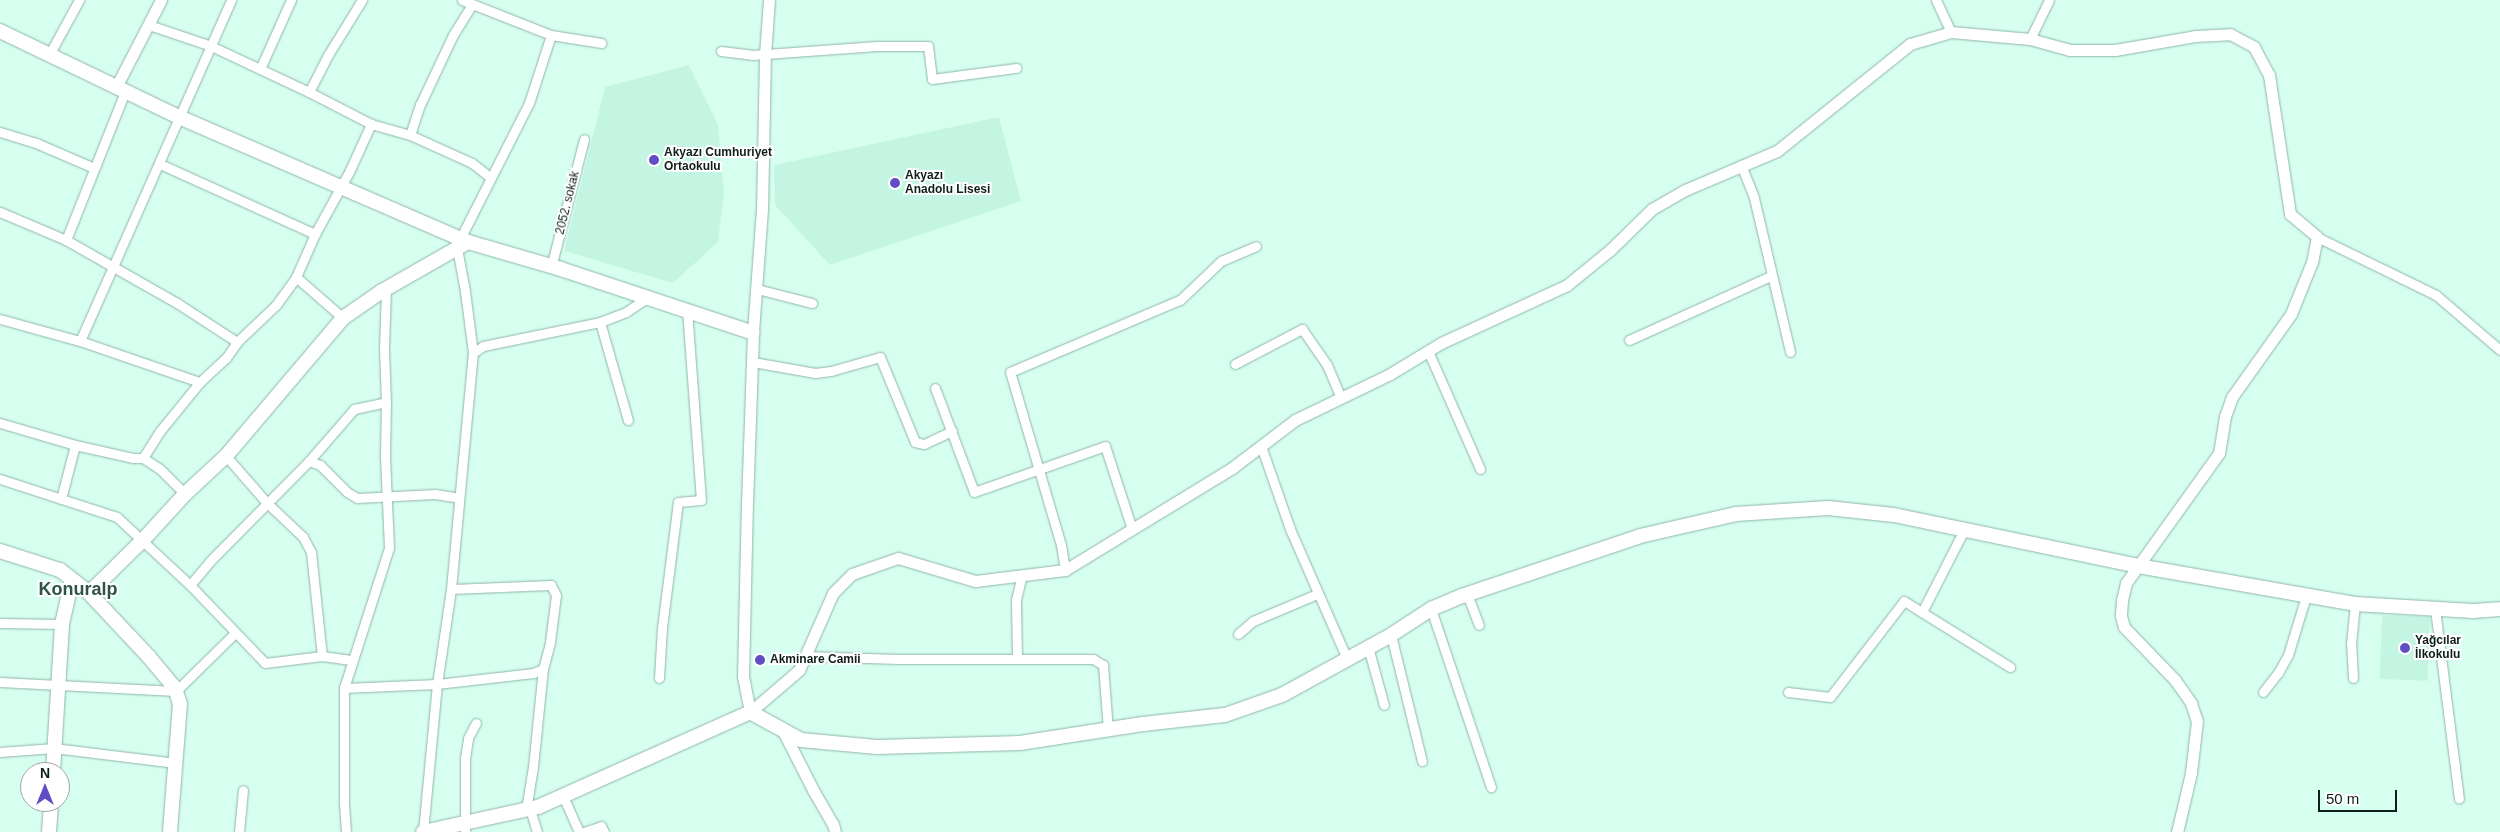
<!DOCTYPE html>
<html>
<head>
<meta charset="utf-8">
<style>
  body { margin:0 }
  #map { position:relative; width:2500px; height:832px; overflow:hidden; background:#d7fff0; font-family:Helvetica,sans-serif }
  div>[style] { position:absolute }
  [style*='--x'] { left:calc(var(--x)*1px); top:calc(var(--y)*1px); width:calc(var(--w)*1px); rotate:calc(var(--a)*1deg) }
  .built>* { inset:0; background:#c4f5e3; transform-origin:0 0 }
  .roads { filter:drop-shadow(0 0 1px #8fb5a7) drop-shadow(0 0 1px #8fb5a7) }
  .minor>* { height:9px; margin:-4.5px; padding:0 4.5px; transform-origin:4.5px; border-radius:4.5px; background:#fff }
  .tertiary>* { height:11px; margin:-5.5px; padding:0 5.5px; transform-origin:5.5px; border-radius:5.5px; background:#fff }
  .secondary>* { height:14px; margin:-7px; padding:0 7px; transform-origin:7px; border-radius:7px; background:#fff }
  .dots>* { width:14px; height:14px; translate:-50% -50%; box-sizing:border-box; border:2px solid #fff; border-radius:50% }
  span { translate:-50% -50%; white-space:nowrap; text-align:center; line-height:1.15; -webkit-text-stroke:4px #fff; paint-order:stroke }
  .poi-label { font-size:12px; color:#0f1e19; font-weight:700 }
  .left { translate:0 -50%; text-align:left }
  .street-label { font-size:12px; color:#0f1e19 }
  .district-label { font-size:18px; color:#2f5347; font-weight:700 }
  .north { position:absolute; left:20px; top:762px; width:50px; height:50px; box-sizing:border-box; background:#fff; border:1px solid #9fa5a3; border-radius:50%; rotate:0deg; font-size:14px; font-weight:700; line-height:20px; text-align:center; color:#0f1e19 }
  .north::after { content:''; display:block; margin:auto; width:18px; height:22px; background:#5f4dc6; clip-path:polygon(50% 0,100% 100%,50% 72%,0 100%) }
  .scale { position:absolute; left:2318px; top:790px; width:79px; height:22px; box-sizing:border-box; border:2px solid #0f1e19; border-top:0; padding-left:6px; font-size:15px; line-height:18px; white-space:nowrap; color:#0f1e19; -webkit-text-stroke:4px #fff; paint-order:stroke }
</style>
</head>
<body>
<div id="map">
  <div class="built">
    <div style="clip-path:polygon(689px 65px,718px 125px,724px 194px,718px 242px,673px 283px,564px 251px,605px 87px)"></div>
    <div style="clip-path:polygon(999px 117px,1021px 201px,830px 265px,775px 205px,774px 165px)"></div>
    <div style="left:2382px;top:615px;width:48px;height:64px;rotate:2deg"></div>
  </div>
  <div class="roads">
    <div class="minor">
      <div style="--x:462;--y:0;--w:96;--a:21.5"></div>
      <div style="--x:551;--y:35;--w:51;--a:9.1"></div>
      <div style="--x:1936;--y:0;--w:35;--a:65"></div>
      <div style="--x:149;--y:25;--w:65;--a:18.7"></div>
      <div style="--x:211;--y:46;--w:108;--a:25.1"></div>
      <div style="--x:309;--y:92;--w:70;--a:27.3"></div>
      <div style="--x:371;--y:124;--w:41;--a:15.8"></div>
      <div style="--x:410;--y:135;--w:68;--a:24.3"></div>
      <div style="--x:472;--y:163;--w:24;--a:38"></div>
      <div style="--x:2030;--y:39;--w:43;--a:-64"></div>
      <div style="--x:721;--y:51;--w:31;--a:7"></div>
      <div style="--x:752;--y:55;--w:125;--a:-4.1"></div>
      <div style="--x:877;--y:46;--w:51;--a:0"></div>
      <div style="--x:928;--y:46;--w:33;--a:83"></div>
      <div style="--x:932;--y:79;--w:85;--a:-7.5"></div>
      <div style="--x:49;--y:55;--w:63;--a:-61.4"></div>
      <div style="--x:260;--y:69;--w:76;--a:-65.8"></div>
      <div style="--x:309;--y:92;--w:42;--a:-62.8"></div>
      <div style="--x:328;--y:55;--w:65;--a:-58.3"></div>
      <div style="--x:0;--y:132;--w:38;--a:17"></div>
      <div style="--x:36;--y:143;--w:63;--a:23.3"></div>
      <div style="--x:410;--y:135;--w:32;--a:-72"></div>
      <div style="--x:420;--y:105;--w:77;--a:-64.8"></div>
      <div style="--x:453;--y:35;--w:36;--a:-58"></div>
      <div style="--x:160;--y:164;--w:170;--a:24.3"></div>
      <div style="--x:1741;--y:165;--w:35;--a:68"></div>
      <div style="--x:1754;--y:198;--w:158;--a:76.8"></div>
      <div style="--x:0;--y:212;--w:72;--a:23"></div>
      <div style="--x:66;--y:240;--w:128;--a:29.6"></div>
      <div style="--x:177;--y:303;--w:72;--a:33"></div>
      <div style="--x:2317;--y:237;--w:132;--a:26"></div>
      <div style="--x:2436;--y:295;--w:84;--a:40.7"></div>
      <div style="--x:460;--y:239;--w:153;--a:-63.1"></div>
      <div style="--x:529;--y:103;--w:71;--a:-72.1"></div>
      <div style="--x:66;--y:240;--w:159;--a:-68.3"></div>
      <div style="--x:551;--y:267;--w:132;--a:-75.5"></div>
      <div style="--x:296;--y:277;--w:62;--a:41.1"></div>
      <div style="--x:757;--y:289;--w:57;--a:14.3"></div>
      <div style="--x:0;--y:319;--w:83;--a:15.4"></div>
      <div style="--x:80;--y:341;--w:127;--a:18.9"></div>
      <div style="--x:600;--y:322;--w:102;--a:74.1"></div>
      <div style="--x:1629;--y:340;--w:156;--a:-24.3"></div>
      <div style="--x:80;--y:341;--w:373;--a:-66.1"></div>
      <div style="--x:1428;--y:351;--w:129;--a:66.2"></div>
      <div style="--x:473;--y:353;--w:12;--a:-35"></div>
      <div style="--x:483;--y:346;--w:119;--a:-11.6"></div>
      <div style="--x:600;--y:322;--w:28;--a:-21"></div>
      <div style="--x:626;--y:312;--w:27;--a:-34"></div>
      <div style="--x:753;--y:362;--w:63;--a:10.1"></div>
      <div style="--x:815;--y:373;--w:16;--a:-7"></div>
      <div style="--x:831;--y:371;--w:51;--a:-15.9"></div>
      <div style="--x:880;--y:357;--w:92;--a:67.6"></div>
      <div style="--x:915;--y:442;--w:9;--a:13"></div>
      <div style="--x:924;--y:444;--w:31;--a:-25"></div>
      <div style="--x:1235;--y:364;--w:76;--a:-27.6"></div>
      <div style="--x:1302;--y:329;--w:44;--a:55.2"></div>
      <div style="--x:1327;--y:365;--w:36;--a:67"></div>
      <div style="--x:935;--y:388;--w:111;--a:69.4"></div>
      <div style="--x:974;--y:492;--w:139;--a:-19.3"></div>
      <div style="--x:1105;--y:446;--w:87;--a:72"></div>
      <div style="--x:0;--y:423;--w:78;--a:16.3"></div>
      <div style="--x:75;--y:445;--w:59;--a:12.6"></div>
      <div style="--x:133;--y:458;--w:10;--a:0"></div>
      <div style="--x:143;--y:458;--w:20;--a:33"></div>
      <div style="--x:160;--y:469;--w:35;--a:45"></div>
      <div style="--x:1261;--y:446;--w:88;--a:70.7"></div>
      <div style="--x:1290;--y:529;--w:142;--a:66.3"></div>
      <div style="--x:226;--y:456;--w:62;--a:48.9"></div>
      <div style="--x:267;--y:503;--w:50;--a:43.4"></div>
      <div style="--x:303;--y:537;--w:17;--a:62"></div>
      <div style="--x:311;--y:552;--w:105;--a:84"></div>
      <div style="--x:143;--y:458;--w:32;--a:-58"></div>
      <div style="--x:160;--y:431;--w:63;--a:-50.8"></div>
      <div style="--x:200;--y:382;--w:35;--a:-43"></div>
      <div style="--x:226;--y:358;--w:19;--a:-55"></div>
      <div style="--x:237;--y:342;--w:54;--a:-43.5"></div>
      <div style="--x:276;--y:305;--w:34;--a:-54"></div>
      <div style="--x:296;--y:277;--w:47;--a:-66.2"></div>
      <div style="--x:315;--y:234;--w:73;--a:-61.3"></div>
      <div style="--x:350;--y:170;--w:51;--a:-65.5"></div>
      <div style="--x:309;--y:461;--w:12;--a:20"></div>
      <div style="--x:320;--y:465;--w:38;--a:45"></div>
      <div style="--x:347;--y:492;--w:12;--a:31"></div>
      <div style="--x:357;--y:498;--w:78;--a:-2.9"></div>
      <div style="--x:435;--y:494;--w:24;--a:9"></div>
      <div style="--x:0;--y:479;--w:123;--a:18"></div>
      <div style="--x:117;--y:517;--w:100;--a:43"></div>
      <div style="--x:190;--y:585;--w:108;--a:46.1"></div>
      <div style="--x:265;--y:663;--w:57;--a:-7"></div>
      <div style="--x:322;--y:656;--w:29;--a:8"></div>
      <div style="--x:61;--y:499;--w:56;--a:-75.5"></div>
      <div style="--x:1065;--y:570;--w:25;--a:-99"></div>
      <div style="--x:1061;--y:545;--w:180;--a:-106.4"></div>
      <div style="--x:1010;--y:372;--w:185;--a:-23"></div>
      <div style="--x:1180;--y:300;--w:57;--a:-43.6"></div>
      <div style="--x:1221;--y:261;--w:38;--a:-23"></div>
      <div style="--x:190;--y:585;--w:30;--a:-50"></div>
      <div style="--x:209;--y:562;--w:142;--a:-45.3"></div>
      <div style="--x:309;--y:461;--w:69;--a:-49.1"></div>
      <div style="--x:354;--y:409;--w:33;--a:-12"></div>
      <div style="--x:1467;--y:594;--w:33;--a:69"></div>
      <div style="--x:1431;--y:609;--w:188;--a:71.4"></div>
      <div style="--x:2435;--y:609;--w:191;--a:82.8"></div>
      <div style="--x:1922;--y:612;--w:92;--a:-62.9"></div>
      <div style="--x:0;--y:623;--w:62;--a:0.9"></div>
      <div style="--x:1238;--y:634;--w:20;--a:-41"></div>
      <div style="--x:1253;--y:621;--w:69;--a:-22.9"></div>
      <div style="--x:1391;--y:635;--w:130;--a:76.2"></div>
      <div style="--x:1368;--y:647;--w:60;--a:74.6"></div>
      <div style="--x:806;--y:656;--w:92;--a:1.9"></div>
      <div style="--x:898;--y:659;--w:195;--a:0"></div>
      <div style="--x:1093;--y:659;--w:12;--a:31"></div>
      <div style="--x:1103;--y:665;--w:65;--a:85.6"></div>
      <div style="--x:1017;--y:658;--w:58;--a:-91"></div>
      <div style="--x:1016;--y:600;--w:26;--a:-77"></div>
      <div style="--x:659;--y:678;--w:50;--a:-86.6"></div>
      <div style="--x:662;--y:628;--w:127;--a:-82.8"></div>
      <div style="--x:678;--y:502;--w:23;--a:-5"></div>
      <div style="--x:701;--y:500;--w:190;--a:-94.2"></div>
      <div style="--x:2353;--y:678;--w:34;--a:-93"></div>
      <div style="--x:2351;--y:644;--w:40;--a:-84.3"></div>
      <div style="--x:0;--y:682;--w:176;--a:2.9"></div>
      <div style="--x:176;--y:691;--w:83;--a:-44.5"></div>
      <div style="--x:344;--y:688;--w:93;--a:-2.5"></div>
      <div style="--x:437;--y:684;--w:97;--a:-6.5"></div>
      <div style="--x:533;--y:673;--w:11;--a:-22"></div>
      <div style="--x:543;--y:669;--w:28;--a:-75"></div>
      <div style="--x:550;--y:642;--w:47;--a:-82.7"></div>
      <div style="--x:556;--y:595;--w:11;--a:-117"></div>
      <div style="--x:551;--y:585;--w:100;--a:177.7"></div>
      <div style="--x:1788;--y:692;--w:42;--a:6.8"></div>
      <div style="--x:1830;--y:697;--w:121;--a:-52.4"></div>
      <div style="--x:1904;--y:601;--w:125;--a:31.9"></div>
      <div style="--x:2263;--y:692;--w:24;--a:-52"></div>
      <div style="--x:2278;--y:673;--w:21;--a:-61"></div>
      <div style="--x:2288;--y:655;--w:62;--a:-73"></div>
      <div style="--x:0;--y:752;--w:54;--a:-4.2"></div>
      <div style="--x:54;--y:748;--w:123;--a:7"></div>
      <div style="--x:563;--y:796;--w:39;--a:66"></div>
      <div style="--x:530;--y:809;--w:24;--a:73"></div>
      <div style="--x:526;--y:810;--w:44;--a:-80.8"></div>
      <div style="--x:533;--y:767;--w:99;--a:-84.2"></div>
      <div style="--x:239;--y:832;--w:42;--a:-84.6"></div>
      <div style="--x:346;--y:832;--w:31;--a:-94"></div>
      <div style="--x:344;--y:801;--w:113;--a:-90"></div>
      <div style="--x:344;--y:688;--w:147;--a:-72.2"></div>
      <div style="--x:389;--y:548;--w:91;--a:-92.5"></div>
      <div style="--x:385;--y:457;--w:55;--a:-89"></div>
      <div style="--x:386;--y:402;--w:53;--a:-92.2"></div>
      <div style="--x:384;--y:349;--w:61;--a:-88.1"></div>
      <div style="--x:423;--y:832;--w:149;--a:-84.6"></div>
      <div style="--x:437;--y:684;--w:96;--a:-81.6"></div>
      <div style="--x:451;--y:589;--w:237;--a:-84.7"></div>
      <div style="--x:473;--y:353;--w:63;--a:-97.4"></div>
      <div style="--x:465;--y:291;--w:44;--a:-100.5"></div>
      <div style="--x:465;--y:832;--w:74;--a:-90"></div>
      <div style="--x:465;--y:758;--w:20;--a:-81"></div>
      <div style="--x:468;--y:738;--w:17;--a:-62"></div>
      <div style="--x:584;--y:832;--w:18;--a:-19"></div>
      <div style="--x:601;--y:826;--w:7;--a:63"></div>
    </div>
    <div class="tertiary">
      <div style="--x:769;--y:0;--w:55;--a:94.2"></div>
      <div style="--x:765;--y:55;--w:154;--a:91.1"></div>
      <div style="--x:762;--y:209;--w:124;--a:94.2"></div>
      <div style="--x:753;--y:333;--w:168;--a:92"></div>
      <div style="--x:747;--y:501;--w:175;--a:91.3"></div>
      <div style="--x:743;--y:676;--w:37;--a:79"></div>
      <div style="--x:750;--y:712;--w:65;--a:-40.6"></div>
      <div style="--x:799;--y:670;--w:84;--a:-66.2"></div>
      <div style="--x:833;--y:593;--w:27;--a:-45"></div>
      <div style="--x:852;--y:574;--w:49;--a:-19.2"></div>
      <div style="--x:898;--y:558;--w:80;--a:16.6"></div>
      <div style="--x:975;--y:581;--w:91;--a:-7"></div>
      <div style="--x:1065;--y:570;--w:196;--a:-31.4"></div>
      <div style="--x:1232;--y:468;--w:79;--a:-37.3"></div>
      <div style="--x:1295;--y:420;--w:106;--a:-25.8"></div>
      <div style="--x:1390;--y:374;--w:60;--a:-31.3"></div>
      <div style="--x:1441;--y:343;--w:139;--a:-24.7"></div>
      <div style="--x:1567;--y:285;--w:55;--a:-39.1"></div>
      <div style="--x:1610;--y:250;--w:59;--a:-44.3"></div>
      <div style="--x:1652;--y:209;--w:38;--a:-30"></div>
      <div style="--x:1685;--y:190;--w:100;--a:-23"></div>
      <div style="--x:1777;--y:151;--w:171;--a:-38.8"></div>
      <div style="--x:1910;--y:44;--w:43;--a:-16.3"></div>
      <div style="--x:1951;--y:32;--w:79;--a:5.1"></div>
      <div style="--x:2030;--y:39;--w:41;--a:15.4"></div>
      <div style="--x:2070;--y:50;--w:45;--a:0"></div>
      <div style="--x:2115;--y:50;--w:81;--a:-9.9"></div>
      <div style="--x:2195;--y:36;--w:35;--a:-3"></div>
      <div style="--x:2230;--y:34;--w:27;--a:28"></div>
      <div style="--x:2254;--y:47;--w:32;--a:62"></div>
      <div style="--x:2269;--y:75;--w:141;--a:81.4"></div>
      <div style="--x:2290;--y:214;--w:35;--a:40"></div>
      <div style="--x:2317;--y:237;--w:25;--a:101"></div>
      <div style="--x:2312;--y:262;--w:56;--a:112"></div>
      <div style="--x:2291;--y:314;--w:102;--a:125.4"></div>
      <div style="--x:2232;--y:397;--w:20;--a:110"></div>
      <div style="--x:2225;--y:416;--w:37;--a:99"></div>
      <div style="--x:2219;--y:453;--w:139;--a:125.6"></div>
      <div style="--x:2138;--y:566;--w:21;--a:125"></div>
      <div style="--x:2126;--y:583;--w:17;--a:103"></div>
      <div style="--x:2122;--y:600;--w:16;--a:94"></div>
      <div style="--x:2121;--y:616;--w:11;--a:75"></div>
      <div style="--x:2124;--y:627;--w:74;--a:46.1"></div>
      <div style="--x:2175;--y:680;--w:28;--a:55"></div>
      <div style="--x:2191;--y:703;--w:19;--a:72"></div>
      <div style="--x:2197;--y:721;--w:52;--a:96.6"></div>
      <div style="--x:2191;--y:773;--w:61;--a:103.3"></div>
      <div style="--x:116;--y:87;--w:98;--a:-62.7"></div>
      <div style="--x:783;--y:731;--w:66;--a:63"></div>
      <div style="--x:813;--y:790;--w:39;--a:60"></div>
      <div style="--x:833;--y:824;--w:8;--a:76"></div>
    </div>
    <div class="secondary">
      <div style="--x:0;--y:31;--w:199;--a:25.7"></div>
      <div style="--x:179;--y:117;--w:315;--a:23.4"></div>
      <div style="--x:468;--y:242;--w:97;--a:16.2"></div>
      <div style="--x:561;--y:269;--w:202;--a:18.4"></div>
      <div style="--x:0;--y:551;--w:63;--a:17.6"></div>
      <div style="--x:60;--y:570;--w:37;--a:38"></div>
      <div style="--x:89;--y:593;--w:88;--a:46.8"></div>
      <div style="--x:149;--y:657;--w:40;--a:50"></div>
      <div style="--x:175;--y:688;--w:17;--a:73"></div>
      <div style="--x:180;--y:704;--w:128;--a:94.5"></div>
      <div style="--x:89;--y:593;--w:76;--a:-44.5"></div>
      <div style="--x:143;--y:540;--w:62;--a:-47.6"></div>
      <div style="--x:185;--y:494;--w:56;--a:-42.8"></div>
      <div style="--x:226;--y:456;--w:181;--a:-49.7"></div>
      <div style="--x:343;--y:318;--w:47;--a:-34.7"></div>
      <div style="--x:382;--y:291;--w:99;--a:-29.7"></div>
      <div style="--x:53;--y:772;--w:148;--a:-86.5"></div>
      <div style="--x:62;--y:624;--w:45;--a:-77.2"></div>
      <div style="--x:49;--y:832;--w:30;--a:-86"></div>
      <div style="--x:423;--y:832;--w:118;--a:-12.3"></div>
      <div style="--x:538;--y:807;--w:232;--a:-24.1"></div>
      <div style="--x:750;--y:712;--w:58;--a:28.8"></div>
      <div style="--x:801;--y:740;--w:76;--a:5.3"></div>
      <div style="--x:877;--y:747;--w:143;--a:-1.6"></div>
      <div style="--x:1020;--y:743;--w:124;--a:-8.8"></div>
      <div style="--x:1143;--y:724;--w:82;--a:-6.3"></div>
      <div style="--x:1225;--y:715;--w:60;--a:-19.3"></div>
      <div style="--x:1282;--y:695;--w:124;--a:-28.8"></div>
      <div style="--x:1391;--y:635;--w:48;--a:-33"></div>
      <div style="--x:1431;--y:609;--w:34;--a:-23"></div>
      <div style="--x:1462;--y:596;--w:188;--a:-18.6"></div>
      <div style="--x:1640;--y:536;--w:98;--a:-12.9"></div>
      <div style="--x:1736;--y:514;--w:92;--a:-3.7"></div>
      <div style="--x:1828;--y:508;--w:66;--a:6.1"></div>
      <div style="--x:1894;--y:515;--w:249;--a:11.8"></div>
      <div style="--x:2138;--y:566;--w:220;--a:9.9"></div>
      <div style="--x:2355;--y:604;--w:118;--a:3.4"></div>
      <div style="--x:2473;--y:611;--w:27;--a:-4"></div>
    </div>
  </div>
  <div class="dots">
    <div style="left:654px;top:160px;background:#5f4dc6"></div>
    <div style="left:895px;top:183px;background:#5f4dc6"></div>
    <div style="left:2405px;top:648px;background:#5f4dc6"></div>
    <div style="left:760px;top:660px;background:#5f4dc6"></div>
  </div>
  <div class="poi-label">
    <span class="left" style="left:664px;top:160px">Akyazı Cumhuriyet<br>Ortaokulu</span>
    <span class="left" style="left:905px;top:183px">Akyazı<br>Anadolu Lisesi</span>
    <span class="left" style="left:2415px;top:648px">Yağcılar<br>İlkokulu</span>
    <span class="left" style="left:770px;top:660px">Akminare Camii</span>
  </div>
  <div class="street-label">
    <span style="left:568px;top:203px;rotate:-76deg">2052. sokak</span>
  </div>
  <div class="district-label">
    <span style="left:78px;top:589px">Konuralp</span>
  </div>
  <div class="north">N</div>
  <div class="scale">50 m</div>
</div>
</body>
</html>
